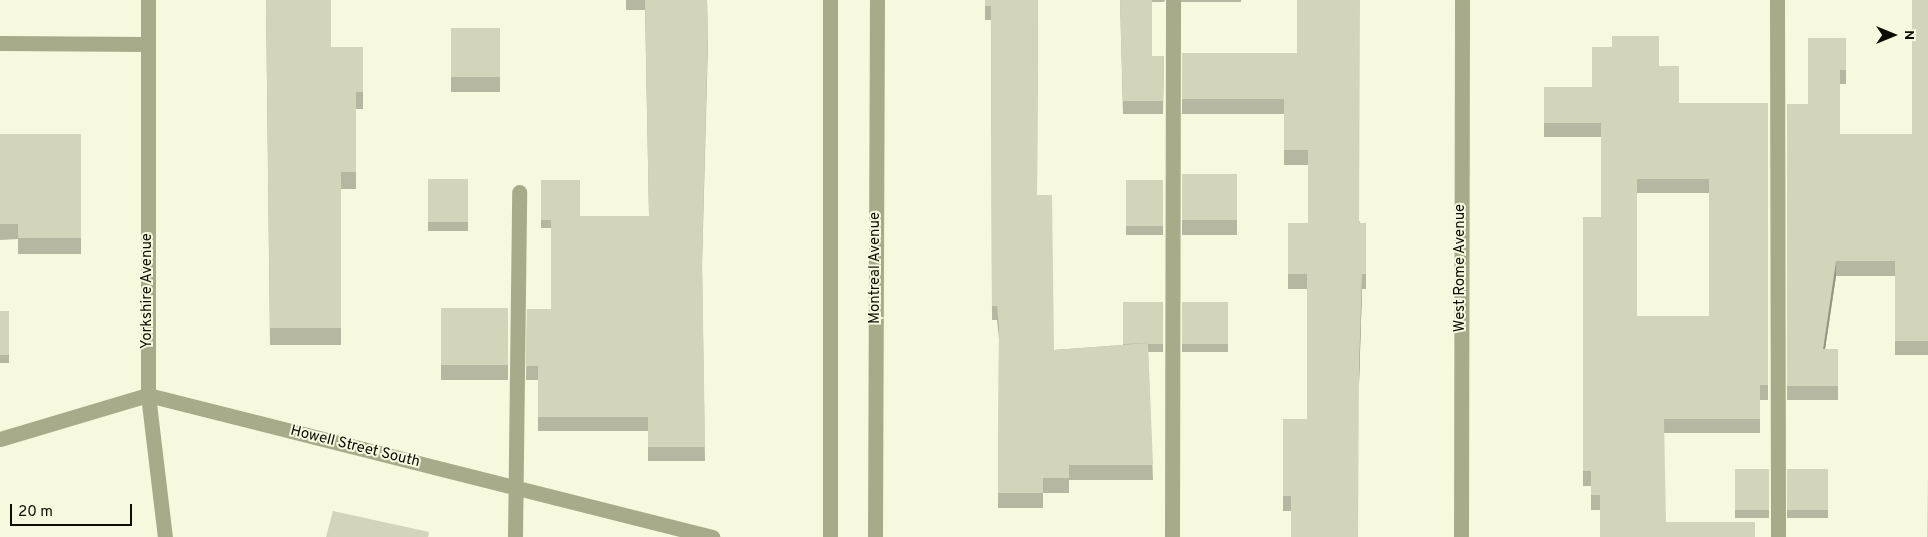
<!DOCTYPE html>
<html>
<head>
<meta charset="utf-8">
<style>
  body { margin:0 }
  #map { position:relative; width:1928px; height:537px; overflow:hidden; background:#f6f9dd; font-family:Overpass,sans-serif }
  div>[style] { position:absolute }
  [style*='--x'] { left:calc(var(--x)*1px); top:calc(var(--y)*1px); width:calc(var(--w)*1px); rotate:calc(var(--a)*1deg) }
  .minor>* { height:15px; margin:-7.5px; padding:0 7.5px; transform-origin:7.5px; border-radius:7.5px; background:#a8ab8a }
  .wall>* { inset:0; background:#b5b7a0; transform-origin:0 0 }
  .shaded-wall>* { inset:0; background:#949582 }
  .building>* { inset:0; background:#d3d5ba; transform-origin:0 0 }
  span { translate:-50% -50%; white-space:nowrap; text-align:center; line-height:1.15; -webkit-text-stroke:4px #f6f9dd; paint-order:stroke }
  .street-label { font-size:15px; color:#0d0d05 }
  .north { position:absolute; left:1868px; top:10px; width:50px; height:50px; -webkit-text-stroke:4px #f6f9dd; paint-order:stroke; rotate:90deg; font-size:14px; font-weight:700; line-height:20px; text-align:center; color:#0d0d05 }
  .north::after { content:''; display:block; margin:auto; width:18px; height:22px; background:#0d0d05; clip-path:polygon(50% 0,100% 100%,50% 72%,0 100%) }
  .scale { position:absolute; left:10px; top:504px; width:122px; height:22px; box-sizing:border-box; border:2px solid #0d0d05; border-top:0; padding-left:6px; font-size:15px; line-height:18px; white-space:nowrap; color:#0d0d05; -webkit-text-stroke:4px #f6f9dd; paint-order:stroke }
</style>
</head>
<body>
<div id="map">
  <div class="minor">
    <div style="--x:148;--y:0;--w:395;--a:90"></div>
    <div style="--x:148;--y:395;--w:143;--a:83.2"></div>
    <div style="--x:830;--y:0;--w:537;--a:90"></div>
    <div style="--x:1777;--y:0;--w:537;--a:89.89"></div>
    <div style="--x:0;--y:43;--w:148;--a:0.4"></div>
    <div style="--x:0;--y:439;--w:154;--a:-16.6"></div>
    <div style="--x:148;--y:395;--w:582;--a:14.13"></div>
    <div style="--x:515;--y:537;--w:345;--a:-89.3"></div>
    <div style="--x:875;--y:537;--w:537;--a:-89.79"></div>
    <div style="--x:1172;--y:537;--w:537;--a:-89.89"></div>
    <div style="--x:1461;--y:537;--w:537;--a:-89.89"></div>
  </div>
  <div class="wall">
    <div style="clip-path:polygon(266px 0,331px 47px,363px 47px,363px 109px,356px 109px,356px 189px,341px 189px,341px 345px,270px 345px)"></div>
    <div style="clip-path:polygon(626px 0,707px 0,708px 44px,702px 267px,705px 461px,648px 461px,648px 431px,538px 431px,538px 380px,526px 380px,527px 309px,551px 309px,551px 228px,541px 228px,541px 180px,580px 216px,649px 216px,645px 10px,626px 10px)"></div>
    <div style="clip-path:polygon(985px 0,1038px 0,1037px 195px,1054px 350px,1123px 345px,1123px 302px,1163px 302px,1163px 352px,1148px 352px,1153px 480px,1069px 480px,1069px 493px,1043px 493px,1043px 508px,998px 508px,999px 339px,997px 320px,992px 320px,991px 20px,985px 20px)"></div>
    <div style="clip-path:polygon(1120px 0,1165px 0,1164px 2px,1152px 2px,1152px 56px,1164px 56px,1163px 114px,1123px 114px)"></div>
    <div style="left:1181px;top:0;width:60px;height:2px"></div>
    <div style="clip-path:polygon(1928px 0,1928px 355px,1895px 355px,1895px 276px,1836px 276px,1825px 349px,1838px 349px,1838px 400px,1787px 400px,1787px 104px,1808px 104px,1846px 38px,1846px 84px,1840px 84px,1840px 134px,1912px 134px)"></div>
    <div style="left:451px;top:28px;width:49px;height:64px"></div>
    <div style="clip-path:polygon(1182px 53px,1297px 53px,1360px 223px,1366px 223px,1366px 289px,1362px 289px,1359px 383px,1291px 511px,1283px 511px,1283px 419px,1307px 419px,1307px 289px,1288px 289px,1288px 223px,1308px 223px,1308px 165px,1284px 165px,1284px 114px,1182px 114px)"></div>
    <div style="clip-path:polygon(evenodd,1659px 66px,1679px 103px,1768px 103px,1768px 400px,1760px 400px,1760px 433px,1664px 433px,1600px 537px,1600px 510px,1591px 510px,1591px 486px,1583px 486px,1583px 374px,1601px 217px,1601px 137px,1544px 137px,1544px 87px,1592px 87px,1659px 66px,1637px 193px,1709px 193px,1709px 316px,1637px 316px,1637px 193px)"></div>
    <div style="clip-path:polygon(0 134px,81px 134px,81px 254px,18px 254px,18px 239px,0 240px)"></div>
    <div style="left:1182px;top:174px;width:55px;height:61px"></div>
    <div style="left:428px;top:179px;width:40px;height:52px"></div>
    <div style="left:1126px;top:180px;width:37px;height:55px"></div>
    <div style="left:1182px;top:302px;width:46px;height:50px"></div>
    <div style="left:441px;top:308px;width:67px;height:72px"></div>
    <div style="left:0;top:311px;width:9px;height:52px"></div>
    <div style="left:1735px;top:469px;width:34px;height:49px"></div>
    <div style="left:1787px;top:469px;width:41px;height:49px"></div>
  </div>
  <div class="shaded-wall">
    <div style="clip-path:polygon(1836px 261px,1836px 276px,1823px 363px,1823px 349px)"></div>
    <div style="clip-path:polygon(1362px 274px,1362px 289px,1359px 383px,1359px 367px)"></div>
  </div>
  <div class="building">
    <div style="clip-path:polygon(266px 0,331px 0,331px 47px,363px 47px,363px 92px,356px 92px,356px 172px,341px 172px,341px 328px,270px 328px)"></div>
    <div style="clip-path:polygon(645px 0,707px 0,708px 29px,702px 258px,705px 447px,648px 447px,648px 417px,538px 417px,538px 366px,526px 366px,527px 309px,551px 309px,551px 216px,649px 216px)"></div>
    <div style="clip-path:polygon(985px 0,1038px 0,1037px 195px,1052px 195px,1054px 350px,1148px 343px,1153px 465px,1069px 465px,1069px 478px,1043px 478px,1043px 493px,998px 493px,999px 325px,997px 306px,992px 306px,991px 6px,985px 6px)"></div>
    <div style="clip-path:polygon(1120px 0,1152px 0,1152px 56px,1164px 56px,1163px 101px,1123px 101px)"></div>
    <div style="clip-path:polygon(1297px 0,1360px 0,1359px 223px,1366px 223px,1366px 274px,1362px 274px,1359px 367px,1358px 537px,1291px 537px,1291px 496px,1283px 496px,1283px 419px,1307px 419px,1307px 274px,1288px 274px,1288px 223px,1308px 223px,1308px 150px,1284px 150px,1284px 99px,1182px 99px,1182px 53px,1297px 53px)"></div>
    <div style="clip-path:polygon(1912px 0,1928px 0,1928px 341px,1895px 341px,1895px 261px,1836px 261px,1823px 349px,1838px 349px,1838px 386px,1787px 386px,1787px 104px,1808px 104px,1808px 38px,1846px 38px,1846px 70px,1840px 70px,1840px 134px,1912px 134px)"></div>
    <div style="left:451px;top:28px;width:49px;height:49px"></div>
    <div style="clip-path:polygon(evenodd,1612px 36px,1659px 36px,1659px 66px,1679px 66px,1679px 103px,1768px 103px,1768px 385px,1760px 385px,1760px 419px,1664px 419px,1666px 522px,1755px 522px,1755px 537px,1600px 537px,1600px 495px,1591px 495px,1591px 471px,1583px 471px,1583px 217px,1601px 217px,1601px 123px,1544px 123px,1544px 87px,1592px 87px,1592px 47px,1612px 47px,1612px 36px,1637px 179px,1709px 179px,1709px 316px,1637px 316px,1637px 179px)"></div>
    <div style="clip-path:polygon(0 134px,81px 134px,81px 238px,18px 238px,18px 224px,0 224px)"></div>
    <div style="left:1182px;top:174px;width:55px;height:46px"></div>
    <div style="left:428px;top:179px;width:40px;height:43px"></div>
    <div style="clip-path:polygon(541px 180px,580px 180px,580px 216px,551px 216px,551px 220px,541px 220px)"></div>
    <div style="left:1126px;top:180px;width:37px;height:46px"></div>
    <div style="clip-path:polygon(1123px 302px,1163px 302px,1163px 344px,1148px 344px,1148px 343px,1123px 344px)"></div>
    <div style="left:1182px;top:302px;width:46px;height:42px"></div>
    <div style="left:441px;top:308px;width:67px;height:57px"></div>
    <div style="left:0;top:311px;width:9px;height:44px"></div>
    <div style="left:1735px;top:469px;width:34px;height:41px"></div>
    <div style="left:1787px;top:469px;width:41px;height:41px"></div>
    <div style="clip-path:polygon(1928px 474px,1928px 537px,1927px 537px)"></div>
    <div style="clip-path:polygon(333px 511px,429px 532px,428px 537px,326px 537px)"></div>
  </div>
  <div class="street-label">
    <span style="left:876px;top:268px;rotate:-90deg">Montreal Avenue</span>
    <span style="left:1461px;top:268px;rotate:-90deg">West Rome Avenue</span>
    <span style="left:148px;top:291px;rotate:-90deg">Yorkshire Avenue</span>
    <span style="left:355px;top:447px;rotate:14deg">Howell Street South</span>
  </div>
  <div class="north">N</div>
  <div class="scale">20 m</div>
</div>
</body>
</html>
